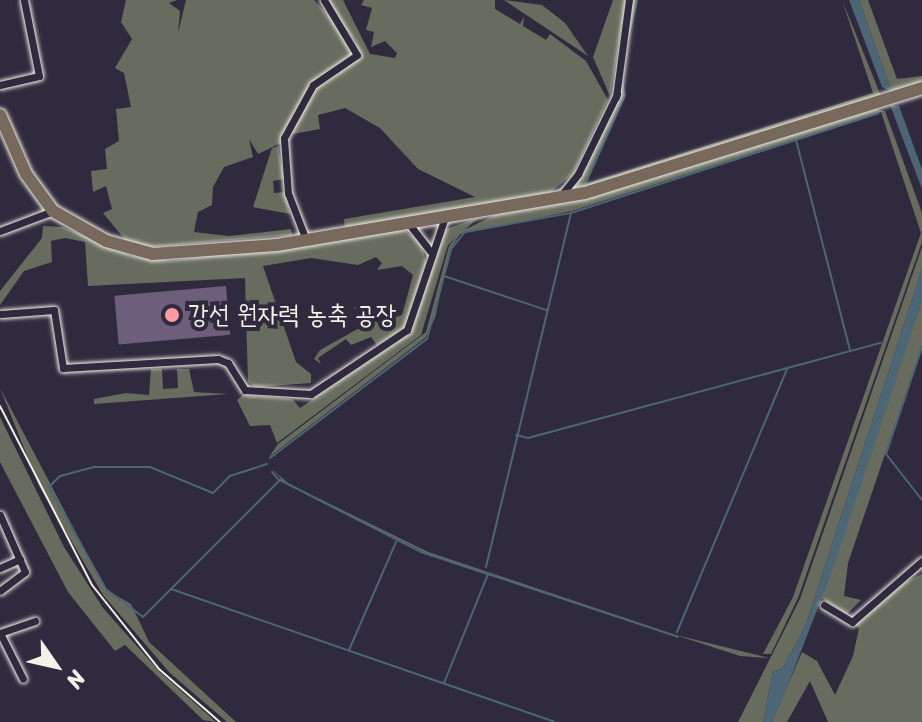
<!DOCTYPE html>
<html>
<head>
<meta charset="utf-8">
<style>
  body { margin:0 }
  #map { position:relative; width:922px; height:722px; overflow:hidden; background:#2f2a3d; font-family:Sriracha,"Poor Story",sans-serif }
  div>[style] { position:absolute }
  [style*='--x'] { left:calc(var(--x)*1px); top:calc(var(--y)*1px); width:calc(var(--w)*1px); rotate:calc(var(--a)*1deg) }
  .green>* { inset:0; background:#686c5f }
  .water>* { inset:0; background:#4d6675 }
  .stream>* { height:2px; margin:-1px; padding:0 1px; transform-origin:1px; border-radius:1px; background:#4d6675 }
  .building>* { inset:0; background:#6d5f7b; transform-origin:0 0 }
  .roads { filter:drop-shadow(0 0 2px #f4f1e8) drop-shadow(0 0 2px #f4f1e8) }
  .minor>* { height:7px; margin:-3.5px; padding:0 3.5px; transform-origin:3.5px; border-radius:3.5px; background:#2f2a3d }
  .primary>* { height:12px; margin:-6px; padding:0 6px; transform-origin:6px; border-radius:6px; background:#77695c }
  .rail>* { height:2px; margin:-1px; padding:0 1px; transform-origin:1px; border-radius:1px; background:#f4f1e8 }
  .dots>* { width:22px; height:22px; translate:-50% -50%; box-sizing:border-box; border:4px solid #2f2a3d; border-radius:50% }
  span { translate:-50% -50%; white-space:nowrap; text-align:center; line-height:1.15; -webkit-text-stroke:8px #2f2a3d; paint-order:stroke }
  .poi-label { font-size:26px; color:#f4f1e8 }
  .left { translate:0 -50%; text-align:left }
  .north { position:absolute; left:16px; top:626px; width:80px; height:80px; -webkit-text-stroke:6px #2f2a3d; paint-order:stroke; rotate:124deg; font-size:22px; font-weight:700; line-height:32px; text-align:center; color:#f4f1e8 }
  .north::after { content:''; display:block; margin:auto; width:28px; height:36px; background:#f4f1e8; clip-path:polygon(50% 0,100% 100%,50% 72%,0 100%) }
</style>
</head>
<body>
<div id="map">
  <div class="green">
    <div style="clip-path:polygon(126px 0,177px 0,169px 3px,180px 11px,178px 33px,186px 0,314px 0,348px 36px,355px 53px,316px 79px,281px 143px,258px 154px,249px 139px,253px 157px,224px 167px,213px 187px,212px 205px,198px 212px,194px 232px,229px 236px,291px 229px,292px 235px,148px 247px,127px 242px,103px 213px,112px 209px,106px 186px,93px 192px,91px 171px,107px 169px,105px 149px,119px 141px,116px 109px,131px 107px,124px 73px,115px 68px,132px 39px,121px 22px)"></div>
    <div style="clip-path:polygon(325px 0,343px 0,370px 54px,395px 58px,397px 53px,385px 41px,371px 47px,374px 32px,366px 30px,372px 8px,361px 5px,364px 0,495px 0,495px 9px,520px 24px,524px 17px,523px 26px,546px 40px,550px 34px,586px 61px,608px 100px,573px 174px,546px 196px,345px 228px,344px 219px,475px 197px,418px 169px,380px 128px,345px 108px,318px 115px,320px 129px,287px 135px,311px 90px,359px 58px,356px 42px)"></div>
    <div style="clip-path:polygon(504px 0,542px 5px,565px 23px,588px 56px)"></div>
    <div style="clip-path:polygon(613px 0,626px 0,610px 96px,593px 57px)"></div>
    <div style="clip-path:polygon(631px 0,636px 0,620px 79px,625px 95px,585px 184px,873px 93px,842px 0,881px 96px,584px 188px,576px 186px,618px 94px,615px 77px)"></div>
    <div style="clip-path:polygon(859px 0,868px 0,897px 79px,922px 76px,922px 83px,892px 92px)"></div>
    <div style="clip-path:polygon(876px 109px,885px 111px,922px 213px,922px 242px,798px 598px,771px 654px,763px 654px,793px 597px,921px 233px,881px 112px,572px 211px,460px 234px,450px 249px,435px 318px,425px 338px,269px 457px,278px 444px,426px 332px,449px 246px,462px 231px,495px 215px,575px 201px)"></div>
    <div style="clip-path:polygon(278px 146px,284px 179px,273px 181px,274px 193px,285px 192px,290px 214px,253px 207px,272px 148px)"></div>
    <div style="clip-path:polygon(478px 218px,448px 245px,421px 335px,277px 443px,270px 425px,250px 426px,237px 400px,243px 395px,292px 399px,300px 408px,410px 332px,443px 230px)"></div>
    <div style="clip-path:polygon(43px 226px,63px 227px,131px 256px,171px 261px,404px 230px,421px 242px,426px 262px,405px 327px,377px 345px,371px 337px,351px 345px,346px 339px,318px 358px,321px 364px,314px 359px,320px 350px,370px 322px,353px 307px,386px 321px,402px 315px,413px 275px,402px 266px,377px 270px,382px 263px,376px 257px,358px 265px,311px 258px,263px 266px,296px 362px,311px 374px,311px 383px,255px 387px,248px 382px,245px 278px,88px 286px,85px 242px,65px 238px,51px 241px,52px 262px,24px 271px,0 305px,0 291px,42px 238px)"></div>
    <div style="clip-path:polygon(922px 247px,922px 269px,805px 627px,782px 669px,773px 671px,763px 722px,738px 722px,800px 599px)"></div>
    <div style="clip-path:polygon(922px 300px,922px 345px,848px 563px,844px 596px,861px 600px,847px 614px,821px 598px)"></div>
    <div style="clip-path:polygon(151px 369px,162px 369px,163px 389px,178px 388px,177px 369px,189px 369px,194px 392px,228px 394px,94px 404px,94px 399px,126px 393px,149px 395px)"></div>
    <div style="clip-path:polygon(0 388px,106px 590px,131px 604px,149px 642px,236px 722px,227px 722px,170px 673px,103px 595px,39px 486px)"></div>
    <div style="clip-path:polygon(0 417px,64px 547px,103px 608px,160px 672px,216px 722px,203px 720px,125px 645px,115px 651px,68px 592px,0 462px)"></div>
    <div style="clip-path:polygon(272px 469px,289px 484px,428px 552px,676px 635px,769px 658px,740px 656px,428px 554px,294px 488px,284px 482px)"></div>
    <div style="clip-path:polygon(922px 574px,922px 722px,828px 722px,810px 681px,787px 722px,772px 722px,802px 652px,817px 661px,835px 695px,853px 656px,859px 628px,854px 625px,885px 592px)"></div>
  </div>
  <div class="water">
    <div style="clip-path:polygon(849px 0,859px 0,892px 92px,882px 87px)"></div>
    <div style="clip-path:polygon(890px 105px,899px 106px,922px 169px,922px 189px)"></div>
    <div style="clip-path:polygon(922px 269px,922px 300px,833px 569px,780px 705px,772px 722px,763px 722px,773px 671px,782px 669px,805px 627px)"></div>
  </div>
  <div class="stream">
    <div style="--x:626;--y:46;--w:47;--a:-76.6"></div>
    <div style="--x:796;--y:140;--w:218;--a:75.6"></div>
    <div style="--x:585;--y:185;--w:98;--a:-66"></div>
    <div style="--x:625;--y:95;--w:12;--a:-104"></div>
    <div style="--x:444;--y:276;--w:28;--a:-75"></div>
    <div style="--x:451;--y:249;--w:22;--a:-51"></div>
    <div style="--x:465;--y:232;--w:108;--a:-10.2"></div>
    <div style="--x:571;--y:213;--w:323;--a:-18"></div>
    <div style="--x:922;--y:347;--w:113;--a:108.6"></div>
    <div style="--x:886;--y:454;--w:58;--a:52"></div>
    <div style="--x:516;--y:435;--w:12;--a:14"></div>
    <div style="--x:528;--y:438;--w:366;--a:-15.1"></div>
    <div style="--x:270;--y:458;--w:197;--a:-37.2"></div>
    <div style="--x:427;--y:339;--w:65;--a:-74.9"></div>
    <div style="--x:444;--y:276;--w:108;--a:18.4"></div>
    <div style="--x:267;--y:464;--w:39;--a:162"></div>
    <div style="--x:230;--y:476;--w:24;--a:135"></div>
    <div style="--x:213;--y:493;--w:68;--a:-157.6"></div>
    <div style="--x:150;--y:467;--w:56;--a:180"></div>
    <div style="--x:94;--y:467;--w:35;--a:165"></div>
    <div style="--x:60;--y:476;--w:16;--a:135"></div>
    <div style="--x:49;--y:487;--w:117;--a:60.8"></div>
    <div style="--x:106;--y:589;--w:46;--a:37.1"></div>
    <div style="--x:143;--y:617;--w:40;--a:-45"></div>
    <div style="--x:171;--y:589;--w:405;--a:19.1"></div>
    <div style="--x:272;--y:472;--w:11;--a:49"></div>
    <div style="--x:486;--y:567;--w:363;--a:-76.5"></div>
    <div style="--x:172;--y:588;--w:153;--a:-45"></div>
    <div style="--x:280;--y:480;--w:158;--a:27.1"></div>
    <div style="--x:421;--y:552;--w:70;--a:18.4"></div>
    <div style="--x:677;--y:632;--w:285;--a:-67.3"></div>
    <div style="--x:349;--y:650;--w:118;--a:-66.5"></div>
    <div style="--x:444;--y:683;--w:118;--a:-68"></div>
    <div style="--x:488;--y:574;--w:200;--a:18.3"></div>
  </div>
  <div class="building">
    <div style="left:226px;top:286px;width:49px;height:112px;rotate:85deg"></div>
  </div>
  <div class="roads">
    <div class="minor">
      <div style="--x:0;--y:85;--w:40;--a:-13"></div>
      <div style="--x:39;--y:76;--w:77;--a:-101.2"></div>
      <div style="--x:616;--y:97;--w:98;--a:-82.4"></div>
      <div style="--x:562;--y:194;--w:26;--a:-51"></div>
      <div style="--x:578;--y:174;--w:89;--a:-64"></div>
      <div style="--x:409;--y:224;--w:34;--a:52"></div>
      <div style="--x:0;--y:231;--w:57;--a:-20.7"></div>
      <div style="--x:306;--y:240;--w:50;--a:-111"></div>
      <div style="--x:288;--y:193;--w:55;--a:-94.2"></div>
      <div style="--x:284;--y:138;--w:60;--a:-61.3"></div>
      <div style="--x:313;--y:85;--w:53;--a:-34.3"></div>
      <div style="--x:357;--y:55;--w:64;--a:-121"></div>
      <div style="--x:1;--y:314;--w:53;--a:-4.3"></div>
      <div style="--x:54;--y:310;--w:59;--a:81.2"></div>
      <div style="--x:63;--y:368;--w:155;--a:-3.3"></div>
      <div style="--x:218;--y:359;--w:11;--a:22"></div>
      <div style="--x:228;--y:363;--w:32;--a:58"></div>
      <div style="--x:245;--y:390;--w:66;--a:3.5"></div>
      <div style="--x:311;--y:394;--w:115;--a:-33.7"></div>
      <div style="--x:407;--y:330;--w:119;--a:-71.4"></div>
      <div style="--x:0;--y:515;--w:62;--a:66.3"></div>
      <div style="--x:25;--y:572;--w:31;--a:143"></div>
      <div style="--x:0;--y:568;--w:22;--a:-24"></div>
      <div style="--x:824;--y:605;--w:33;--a:31"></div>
      <div style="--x:852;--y:622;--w:93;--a:-41.1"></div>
      <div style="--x:0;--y:633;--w:51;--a:63.4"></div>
      <div style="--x:0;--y:633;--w:37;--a:-19"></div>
    </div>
    <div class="primary">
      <div style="--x:0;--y:115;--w:64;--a:66.2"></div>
      <div style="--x:26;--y:174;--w:46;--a:53.9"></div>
      <div style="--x:53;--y:211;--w:61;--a:29.5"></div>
      <div style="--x:106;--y:241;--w:49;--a:15.5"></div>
      <div style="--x:153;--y:254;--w:124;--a:-4.2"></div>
      <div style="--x:277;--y:245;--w:312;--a:-9.6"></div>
      <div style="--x:585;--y:193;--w:353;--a:-17.3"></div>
    </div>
  </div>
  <div class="rail">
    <div style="--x:0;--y:406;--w:201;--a:62.8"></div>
    <div style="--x:92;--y:585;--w:107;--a:51.4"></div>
    <div style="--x:159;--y:669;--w:81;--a:41"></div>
  </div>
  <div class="dots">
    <div style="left:172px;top:315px;background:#ff9aa2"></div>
  </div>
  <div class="poi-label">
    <span class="left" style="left:188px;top:315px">강선 원자력 농축 공장</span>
  </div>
  <div class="north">N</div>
</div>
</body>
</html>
